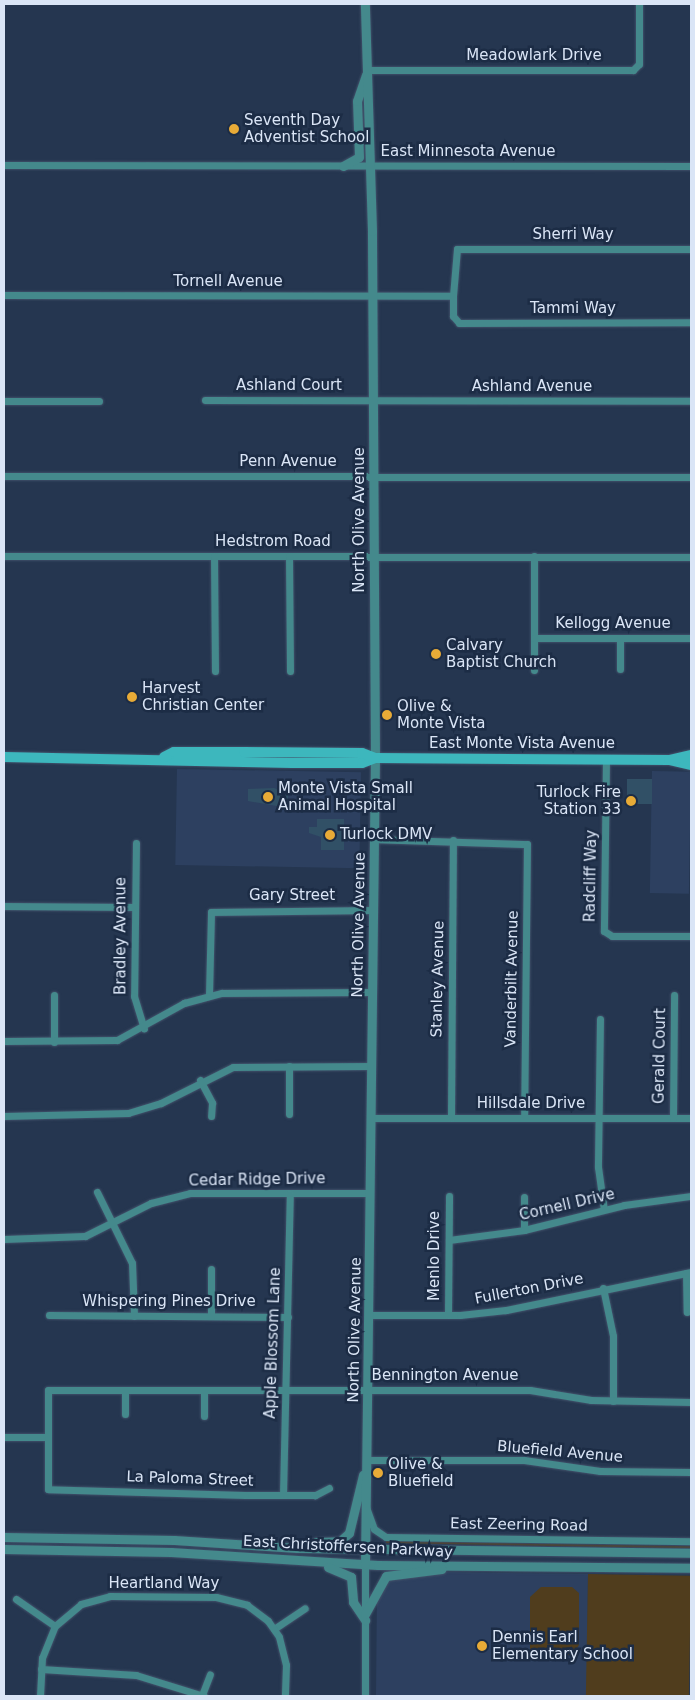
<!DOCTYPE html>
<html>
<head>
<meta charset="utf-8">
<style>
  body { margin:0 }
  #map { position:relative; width:695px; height:1700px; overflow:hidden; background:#253650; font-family:"DejaVu Sans",sans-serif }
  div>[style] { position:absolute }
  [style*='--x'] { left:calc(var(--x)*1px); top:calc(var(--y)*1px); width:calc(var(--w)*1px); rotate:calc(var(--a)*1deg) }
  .built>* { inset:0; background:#2d4060; transform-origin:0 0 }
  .green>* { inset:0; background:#503d1d; transform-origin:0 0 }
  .building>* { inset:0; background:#315066; transform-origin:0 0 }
  .roads { filter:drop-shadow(0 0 1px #42526b) drop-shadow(0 0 1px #42526b) }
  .minor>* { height:7px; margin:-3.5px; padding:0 3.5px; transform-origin:3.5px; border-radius:3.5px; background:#44898c }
  .tertiary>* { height:9px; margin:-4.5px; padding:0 4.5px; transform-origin:4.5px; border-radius:4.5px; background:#44898c }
  .secondary>* { height:10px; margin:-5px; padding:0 5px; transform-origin:5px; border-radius:5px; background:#3db7bd }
  .dots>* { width:14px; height:14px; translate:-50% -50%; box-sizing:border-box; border:2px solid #1c2c45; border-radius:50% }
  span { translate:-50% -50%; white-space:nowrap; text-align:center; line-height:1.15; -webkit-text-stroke:5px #1c2c45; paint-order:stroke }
  .street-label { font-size:15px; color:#dae5f6 }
  .poi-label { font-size:15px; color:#dae5f6 }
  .left { translate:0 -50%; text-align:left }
  .right { translate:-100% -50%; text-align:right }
  .frame { position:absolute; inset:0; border:5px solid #dae5f6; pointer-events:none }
</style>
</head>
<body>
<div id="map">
  <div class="built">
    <div style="left:177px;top:769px;width:184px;height:96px;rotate:1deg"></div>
    <div style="left:652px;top:771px;width:39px;height:122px;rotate:1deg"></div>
    <div style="clip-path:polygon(445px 1572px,588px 1574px,587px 1696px,376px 1696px,377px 1594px,383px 1582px,395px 1576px)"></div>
  </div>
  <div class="green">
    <div style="left:386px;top:1541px;width:305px;height:2px;rotate:1deg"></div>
    <div style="left:588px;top:1574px;width:103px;height:122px;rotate:1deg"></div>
    <div style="clip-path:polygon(541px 1587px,572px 1587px,579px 1593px,579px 1645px,572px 1655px,539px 1656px,530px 1649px,530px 1597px)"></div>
  </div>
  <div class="building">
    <div style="left:627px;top:779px;width:25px;height:25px"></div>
    <div style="clip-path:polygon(274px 788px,288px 793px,288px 808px,248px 801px,248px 789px)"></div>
    <div style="clip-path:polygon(317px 819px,344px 819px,344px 850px,321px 850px,321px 837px,309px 833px,309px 827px,317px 827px)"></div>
  </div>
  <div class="roads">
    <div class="minor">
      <div style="--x:366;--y:70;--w:267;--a:0"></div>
      <div style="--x:633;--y:70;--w:8;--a:-45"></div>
      <div style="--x:639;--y:64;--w:60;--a:-90"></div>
      <div style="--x:4;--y:165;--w:687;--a:0.08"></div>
      <div style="--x:691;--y:249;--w:234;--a:180"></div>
      <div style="--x:457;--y:249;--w:47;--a:94.9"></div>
      <div style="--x:453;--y:296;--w:20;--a:90"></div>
      <div style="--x:453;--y:316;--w:9;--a:49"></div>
      <div style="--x:459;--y:323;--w:232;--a:-0.2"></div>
      <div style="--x:4;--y:295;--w:449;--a:0.1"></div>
      <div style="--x:205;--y:400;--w:486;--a:0.1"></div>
      <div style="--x:4;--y:401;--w:95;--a:0"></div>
      <div style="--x:4;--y:476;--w:687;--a:0.08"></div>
      <div style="--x:4;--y:556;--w:687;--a:0.08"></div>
      <div style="--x:214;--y:556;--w:115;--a:89.5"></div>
      <div style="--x:289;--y:556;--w:115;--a:89.5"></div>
      <div style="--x:534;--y:556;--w:114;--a:90"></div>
      <div style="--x:534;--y:638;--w:157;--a:0"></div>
      <div style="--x:620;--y:638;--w:31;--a:90"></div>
      <div style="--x:606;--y:759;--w:172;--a:90.7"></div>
      <div style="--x:604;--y:931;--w:9;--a:32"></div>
      <div style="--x:612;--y:936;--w:79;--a:0"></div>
      <div style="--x:374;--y:839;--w:153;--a:1.9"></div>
      <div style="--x:527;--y:844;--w:273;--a:90.6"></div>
      <div style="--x:136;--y:843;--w:153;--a:90.7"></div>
      <div style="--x:134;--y:996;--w:34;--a:73"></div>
      <div style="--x:4;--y:906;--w:131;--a:0.4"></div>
      <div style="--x:54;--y:995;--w:47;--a:90"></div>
      <div style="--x:209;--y:995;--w:83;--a:-88.6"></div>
      <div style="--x:211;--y:912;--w:162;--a:-0.7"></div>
      <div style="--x:600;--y:1019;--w:148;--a:90.8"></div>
      <div style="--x:598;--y:1167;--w:43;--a:82.1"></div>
      <div style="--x:4;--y:1041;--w:113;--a:-0.5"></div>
      <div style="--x:117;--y:1040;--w:77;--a:-28.9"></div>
      <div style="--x:184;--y:1003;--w:39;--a:-15"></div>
      <div style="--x:222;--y:993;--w:150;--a:-0.4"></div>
      <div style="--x:200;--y:1080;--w:26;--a:62"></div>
      <div style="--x:212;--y:1103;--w:13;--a:94"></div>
      <div style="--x:289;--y:1114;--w:48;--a:-90"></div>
      <div style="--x:4;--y:1116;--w:124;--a:-1.4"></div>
      <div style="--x:128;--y:1113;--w:34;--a:-17"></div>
      <div style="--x:161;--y:1103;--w:80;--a:-26.6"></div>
      <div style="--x:233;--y:1067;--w:138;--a:-0.4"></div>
      <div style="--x:370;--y:1118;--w:321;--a:0"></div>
      <div style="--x:451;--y:1118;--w:278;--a:-89.6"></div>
      <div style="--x:673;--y:1118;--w:123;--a:-89.5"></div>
      <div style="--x:97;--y:1192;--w:79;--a:63.8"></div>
      <div style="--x:132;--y:1263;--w:53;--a:87.8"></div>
      <div style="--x:524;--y:1197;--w:33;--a:90"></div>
      <div style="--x:4;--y:1239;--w:81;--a:-2.1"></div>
      <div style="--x:85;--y:1236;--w:74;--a:-26.6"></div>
      <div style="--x:151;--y:1203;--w:40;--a:-14.4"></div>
      <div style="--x:190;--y:1193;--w:179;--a:0"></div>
      <div style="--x:449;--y:1240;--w:76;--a:-7.6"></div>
      <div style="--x:524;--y:1230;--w:103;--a:-14"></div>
      <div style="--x:624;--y:1205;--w:68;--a:-7.7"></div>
      <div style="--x:686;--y:1273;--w:39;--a:89"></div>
      <div style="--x:603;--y:1288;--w:49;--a:78.2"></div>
      <div style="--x:613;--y:1336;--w:65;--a:90"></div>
      <div style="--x:49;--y:1315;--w:239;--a:0.5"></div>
      <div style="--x:369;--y:1315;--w:91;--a:0"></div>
      <div style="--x:460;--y:1315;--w:46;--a:-6.2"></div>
      <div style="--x:506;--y:1310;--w:189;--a:-11.6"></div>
      <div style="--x:448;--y:1315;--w:119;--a:-89.5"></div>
      <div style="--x:211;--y:1316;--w:47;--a:-90"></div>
      <div style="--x:204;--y:1390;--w:26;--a:90"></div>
      <div style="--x:125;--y:1414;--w:24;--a:-90"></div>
      <div style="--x:4;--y:1437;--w:44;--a:0"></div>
      <div style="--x:366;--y:1460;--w:158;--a:0"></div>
      <div style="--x:524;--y:1460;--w:77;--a:8.2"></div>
      <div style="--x:600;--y:1471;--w:91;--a:0.6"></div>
      <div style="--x:329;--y:1488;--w:16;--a:153"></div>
      <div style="--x:315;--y:1495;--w:70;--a:180"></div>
      <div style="--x:245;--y:1495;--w:197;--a:-178.3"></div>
      <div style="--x:48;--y:1489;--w:99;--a:-90"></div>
      <div style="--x:48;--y:1390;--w:482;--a:0"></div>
      <div style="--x:530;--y:1390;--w:62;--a:9.3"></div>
      <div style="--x:591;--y:1400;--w:100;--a:1.1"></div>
      <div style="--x:283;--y:1495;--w:302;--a:-88.7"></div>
      <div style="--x:366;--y:1507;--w:23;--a:70"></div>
      <div style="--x:374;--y:1529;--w:14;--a:34"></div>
      <div style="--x:386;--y:1537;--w:305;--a:0.8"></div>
      <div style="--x:16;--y:1599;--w:47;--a:34.7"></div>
      <div style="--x:274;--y:1629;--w:37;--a:-34"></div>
      <div style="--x:41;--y:1669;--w:95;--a:3.6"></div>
      <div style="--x:136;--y:1675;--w:71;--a:17.2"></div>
      <div style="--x:202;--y:1695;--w:22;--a:-69"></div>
      <div style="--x:40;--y:1696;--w:38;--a:-87"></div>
      <div style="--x:42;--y:1658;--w:35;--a:-68"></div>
      <div style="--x:55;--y:1626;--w:34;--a:-40"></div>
      <div style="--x:81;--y:1604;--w:30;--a:-15"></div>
      <div style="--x:110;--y:1596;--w:106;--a:0.5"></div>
      <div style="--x:216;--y:1597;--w:32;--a:14"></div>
      <div style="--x:247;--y:1605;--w:26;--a:37"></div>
      <div style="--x:268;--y:1621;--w:19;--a:55"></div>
      <div style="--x:279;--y:1637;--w:29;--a:76"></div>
      <div style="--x:286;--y:1665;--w:31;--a:92"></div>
      <div style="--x:365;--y:1696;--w:132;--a:-90"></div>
    </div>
    <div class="tertiary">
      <div style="--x:343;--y:166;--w:18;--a:-29"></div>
      <div style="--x:359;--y:157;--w:56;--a:-92"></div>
      <div style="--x:357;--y:101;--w:28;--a:-71"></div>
      <div style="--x:4;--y:1537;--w:170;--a:1"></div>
      <div style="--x:174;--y:1540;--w:123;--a:3.7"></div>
      <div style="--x:297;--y:1548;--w:394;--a:0.7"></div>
      <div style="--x:308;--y:1548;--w:10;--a:-37"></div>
      <div style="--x:316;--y:1542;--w:24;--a:-2"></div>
      <div style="--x:340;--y:1541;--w:12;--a:-42"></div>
      <div style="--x:349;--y:1533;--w:60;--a:-76.4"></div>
      <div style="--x:4;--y:1549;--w:167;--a:1"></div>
      <div style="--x:171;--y:1552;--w:207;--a:3.6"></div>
      <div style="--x:378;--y:1565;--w:313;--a:0.5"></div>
      <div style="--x:365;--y:1564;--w:806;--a:-89.29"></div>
      <div style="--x:375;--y:758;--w:527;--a:-90.33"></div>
      <div style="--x:372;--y:231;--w:227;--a:-91.8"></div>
      <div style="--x:328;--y:1567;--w:25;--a:23"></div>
      <div style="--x:351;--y:1577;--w:25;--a:85"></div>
      <div style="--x:353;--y:1602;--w:22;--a:56"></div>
      <div style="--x:365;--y:1614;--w:43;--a:-61.1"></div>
      <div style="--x:386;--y:1576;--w:56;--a:-7.1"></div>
    </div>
    <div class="secondary">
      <div style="--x:4;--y:757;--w:288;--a:1.2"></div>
      <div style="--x:292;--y:763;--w:70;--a:0"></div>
      <div style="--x:362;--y:763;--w:14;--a:-21"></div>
      <div style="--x:375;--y:758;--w:294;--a:0.4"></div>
      <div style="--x:669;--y:760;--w:23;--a:13"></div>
      <div style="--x:164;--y:757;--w:11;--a:-27"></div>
      <div style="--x:174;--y:752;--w:70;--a:0"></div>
      <div style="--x:244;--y:752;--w:118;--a:0.5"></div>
      <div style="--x:362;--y:753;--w:14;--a:21"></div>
      <div style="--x:669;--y:760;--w:23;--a:-13"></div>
    </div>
  </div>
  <div class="dots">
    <div style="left:234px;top:129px;background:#e8ab37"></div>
    <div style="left:436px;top:654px;background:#e8ab37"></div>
    <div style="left:132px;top:697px;background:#e8ab37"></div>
    <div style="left:387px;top:715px;background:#e8ab37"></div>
    <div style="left:268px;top:797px;background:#e8ab37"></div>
    <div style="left:631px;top:801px;background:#e8ab37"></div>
    <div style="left:330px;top:835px;background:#e8ab37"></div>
    <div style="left:378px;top:1473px;background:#e8ab37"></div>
    <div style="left:482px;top:1646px;background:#e8ab37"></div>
  </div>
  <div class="street-label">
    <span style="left:534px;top:56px">Meadowlark Drive</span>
    <span style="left:468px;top:152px">East Minnesota Avenue</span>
    <span style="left:573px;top:235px">Sherri Way</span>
    <span style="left:228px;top:282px">Tornell Avenue</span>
    <span style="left:573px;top:309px">Tammi Way</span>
    <span style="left:289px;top:386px">Ashland Court</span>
    <span style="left:532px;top:387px">Ashland Avenue</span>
    <span style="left:288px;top:462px">Penn Avenue</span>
    <span style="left:360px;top:520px;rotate:-90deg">North Olive Avenue</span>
    <span style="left:273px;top:542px">Hedstrom Road</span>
    <span style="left:613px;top:624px">Kellogg Avenue</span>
    <span style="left:522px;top:744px">East Monte Vista Avenue</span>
    <span style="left:591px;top:876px;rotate:-89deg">Radcliff Way</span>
    <span style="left:292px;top:896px">Gary Street</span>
    <span style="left:359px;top:925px;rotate:-89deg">North Olive Avenue</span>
    <span style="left:121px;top:936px;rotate:-90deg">Bradley Avenue</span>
    <span style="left:438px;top:979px;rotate:-89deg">Stanley Avenue</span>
    <span style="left:512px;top:979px;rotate:-89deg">Vanderbilt Avenue</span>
    <span style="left:660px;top:1056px;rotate:-89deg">Gerald Court</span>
    <span style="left:531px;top:1104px">Hillsdale Drive</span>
    <span style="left:257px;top:1180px;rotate:-1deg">Cedar Ridge Drive</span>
    <span style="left:567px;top:1205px;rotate:-13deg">Cornell Drive</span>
    <span style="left:435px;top:1256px;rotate:-90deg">Menlo Drive</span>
    <span style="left:529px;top:1289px;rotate:-11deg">Fullerton Drive</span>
    <span style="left:169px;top:1302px">Whispering Pines Drive</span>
    <span style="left:355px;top:1330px;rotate:-89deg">North Olive Avenue</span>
    <span style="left:273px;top:1343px;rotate:-88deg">Apple Blossom Lane</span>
    <span style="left:445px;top:1376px">Bennington Avenue</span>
    <span style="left:560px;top:1452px;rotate:5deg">Bluefield Avenue</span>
    <span style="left:190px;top:1479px;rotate:2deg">La Paloma Street</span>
    <span style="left:519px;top:1525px;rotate:1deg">East Zeering Road</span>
    <span style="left:348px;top:1547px;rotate:3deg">East Christoffersen Parkway</span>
    <span style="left:164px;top:1584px">Heartland Way</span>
  </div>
  <div class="poi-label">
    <span class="left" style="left:244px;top:129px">Seventh Day<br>Adventist School</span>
    <span class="left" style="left:446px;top:654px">Calvary<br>Baptist Church</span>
    <span class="left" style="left:142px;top:697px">Harvest<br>Christian Center</span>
    <span class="left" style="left:397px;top:715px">Olive &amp;<br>Monte Vista</span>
    <span class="left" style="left:278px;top:797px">Monte Vista Small<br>Animal Hospital</span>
    <span class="right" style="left:621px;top:801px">Turlock Fire<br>Station 33</span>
    <span class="left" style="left:340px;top:835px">Turlock DMV</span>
    <span class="left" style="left:388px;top:1473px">Olive &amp;<br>Bluefield</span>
    <span class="left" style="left:492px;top:1646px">Dennis Earl<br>Elementary School</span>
  </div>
  <div class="frame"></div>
</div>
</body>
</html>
